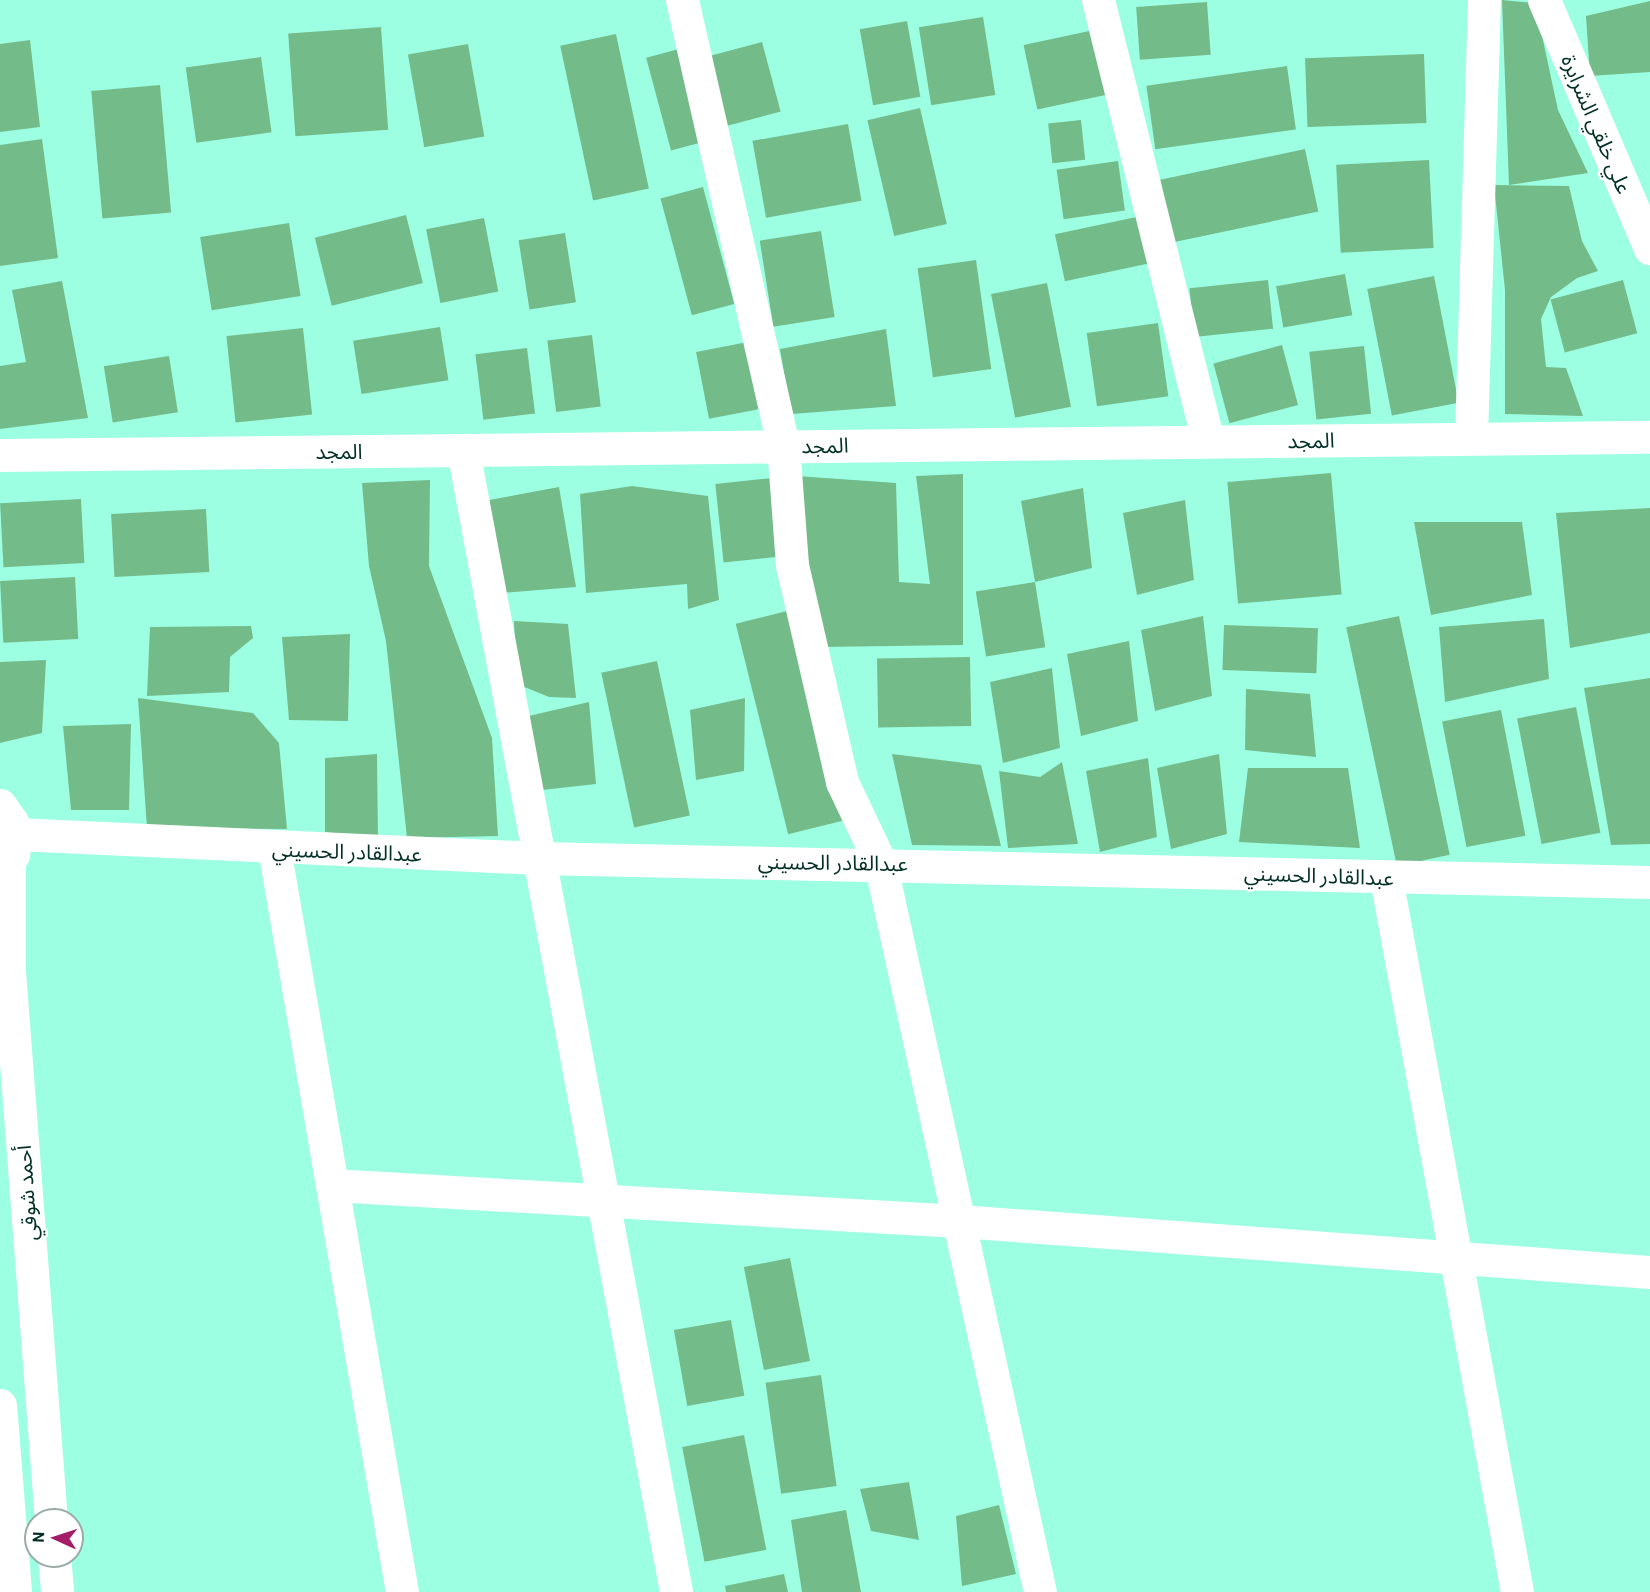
<!DOCTYPE html>
<html>
<head>
<meta charset="utf-8">
<style>
  body { margin:0 }
  #map { position:relative; width:1650px; height:1592px; overflow:hidden; background:#9cffe2; font-family:Barlow,"Noto Sans Arabic",sans-serif }
  div>[style] { position:absolute }
  [style*='--x'] { left:calc(var(--x)*1px); top:calc(var(--y)*1px); width:calc(var(--w)*1px); rotate:calc(var(--a)*1deg) }
  .building>* { inset:0; background:#74bb8a; transform-origin:0 0 }
  .minor>* { height:33px; margin:-16.5px; padding:0 16.5px; transform-origin:16.5px; border-radius:16.5px; background:#fff }
  span { translate:-50% -50%; white-space:nowrap; text-align:center; line-height:1.15; -webkit-text-stroke:5px #fff; paint-order:stroke }
  .street-label { font-size:21px; color:#033026 }
  .north { position:absolute; left:24px; top:1508px; width:60px; height:60px; box-sizing:border-box; background:#fff; border:2px solid #9aaca8; border-radius:50%; rotate:273deg; font-size:16px; font-weight:700; line-height:24px; text-align:center; color:#033026 }
  .north::after { content:''; display:block; margin:auto; width:21px; height:27px; background:#a41d67; clip-path:polygon(50% 0,100% 100%,50% 72%,0 100%) }
</style>
</head>
<body>
<div id="map">
  <div class="building">
    <div style="clip-path:polygon(1502px 0,1535px 3px,1558px 110px,1588px 173px,1509px 185px)"></div>
    <div style="clip-path:polygon(1650px 1px,1650px 72px,1590px 76px,1586px 16px)"></div>
    <div style="left:1207px;top:2px;width:53px;height:71px;rotate:86deg"></div>
    <div style="left:983px;top:17px;width:79px;height:65px;rotate:81deg"></div>
    <div style="left:907px;top:21px;width:77px;height:48px;rotate:80deg"></div>
    <div style="left:381px;top:27px;width:103px;height:93px;rotate:86deg"></div>
    <div style="left:1094px;top:30px;width:66px;height:72px;rotate:78deg"></div>
    <div style="left:616px;top:34px;width:158px;height:57px;rotate:78deg"></div>
    <div style="clip-path:polygon(30px 40px,40px 127px,0 132px,0 44px)"></div>
    <div style="left:762px;top:42px;width:72px;height:60px;rotate:75deg"></div>
    <div style="left:468px;top:44px;width:94px;height:61px;rotate:80deg"></div>
    <div style="left:679px;top:49px;width:96px;height:34px;rotate:75deg"></div>
    <div style="left:1424px;top:54px;width:69px;height:119px;rotate:88deg"></div>
    <div style="left:261px;top:57px;width:76px;height:76px;rotate:82deg"></div>
    <div style="left:1287px;top:66px;width:64px;height:142px;rotate:82deg"></div>
    <div style="left:160px;top:85px;width:128px;height:69px;rotate:85deg"></div>
    <div style="left:920px;top:108px;width:119px;height:54px;rotate:77deg"></div>
    <div style="left:1081px;top:120px;width:40px;height:33px;rotate:84deg"></div>
    <div style="left:848px;top:124px;width:78px;height:97px;rotate:80deg"></div>
    <div style="clip-path:polygon(42px 139px,58px 258px,0 266px,0 145px)"></div>
    <div style="left:1305px;top:149px;width:64px;height:148px;rotate:78deg"></div>
    <div style="left:1429px;top:160px;width:88px;height:93px;rotate:87deg"></div>
    <div style="left:1118px;top:161px;width:50px;height:62px;rotate:82deg"></div>
    <div style="clip-path:polygon(1494px 185px,1569px 186px,1582px 241px,1598px 271px,1577px 278px,1551px 297px,1541px 319px,1546px 367px,1566px 368px,1583px 416px,1505px 414px,1505px 290px)"></div>
    <div style="left:703px;top:187px;width:121px;height:44px;rotate:75deg"></div>
    <div style="left:406px;top:215px;width:70px;height:94px;rotate:76deg"></div>
    <div style="left:1141px;top:216px;width:48px;height:88px;rotate:78deg"></div>
    <div style="left:484px;top:218px;width:75px;height:59px;rotate:79deg"></div>
    <div style="left:289px;top:223px;width:74px;height:90px;rotate:81deg"></div>
    <div style="left:821px;top:231px;width:87px;height:62px;rotate:81deg"></div>
    <div style="left:565px;top:233px;width:70px;height:47px;rotate:81deg"></div>
    <div style="left:976px;top:260px;width:110px;height:59px;rotate:82deg"></div>
    <div style="left:1345px;top:274px;width:42px;height:70px;rotate:80deg"></div>
    <div style="left:1434px;top:276px;width:129px;height:68px;rotate:79deg"></div>
    <div style="left:1268px;top:280px;width:49px;height:79px;rotate:84deg"></div>
    <div style="left:1623px;top:280px;width:55px;height:75px;rotate:75deg"></div>
    <div style="clip-path:polygon(62px 281px,88px 418px,0 429px,0 366px,26px 362px,12px 290px)"></div>
    <div style="left:1047px;top:283px;width:126px;height:57px;rotate:79deg"></div>
    <div style="left:1158px;top:323px;width:74px;height:72px;rotate:82deg"></div>
    <div style="left:440px;top:327px;width:54px;height:88px;rotate:81deg"></div>
    <div style="left:303px;top:328px;width:87px;height:77px;rotate:84deg"></div>
    <div style="clip-path:polygon(886px 329px,896px 406px,791px 414px,780px 349px)"></div>
    <div style="left:592px;top:335px;width:72px;height:45px;rotate:83deg"></div>
    <div style="left:753px;top:341px;width:68px;height:58px;rotate:79deg"></div>
    <div style="left:1282px;top:345px;width:62px;height:71px;rotate:75deg"></div>
    <div style="left:1364px;top:346px;width:68px;height:55px;rotate:84deg"></div>
    <div style="left:527px;top:348px;width:66px;height:52px;rotate:83deg"></div>
    <div style="left:169px;top:356px;width:57px;height:66px;rotate:81deg"></div>
    <div style="left:1331px;top:473px;width:122px;height:104px;rotate:85deg"></div>
    <div style="clip-path:polygon(963px 474px,963px 645px,820px 647px,807px 593px,797px 476px,896px 483px,899px 582px,930px 584px,916px 476px)"></div>
    <div style="left:772px;top:478px;width:79px;height:57px;rotate:84deg"></div>
    <div style="clip-path:polygon(430px 480px,429px 566px,492px 738px,498px 836px,407px 838px,386px 641px,369px 566px,362px 483px)"></div>
    <div style="clip-path:polygon(632px 486px,708px 496px,719px 600px,688px 609px,687px 584px,586px 593px,580px 494px)"></div>
    <div style="clip-path:polygon(559px 487px,576px 587px,490px 594px,484px 501px)"></div>
    <div style="clip-path:polygon(1083px 488px,1092px 568px,1035px 582px,1021px 501px)"></div>
    <div style="left:81px;top:499px;width:64px;height:81px;rotate:87deg"></div>
    <div style="clip-path:polygon(1185px 500px,1194px 580px,1137px 595px,1123px 513px)"></div>
    <div style="clip-path:polygon(1650px 508px,1650px 633px,1570px 648px,1556px 513px)"></div>
    <div style="left:206px;top:509px;width:63px;height:95px;rotate:87deg"></div>
    <div style="clip-path:polygon(1414px 522px,1522px 522px,1532px 595px,1431px 615px)"></div>
    <div style="left:75px;top:577px;width:62px;height:75px;rotate:87deg"></div>
    <div style="left:1035px;top:582px;width:66px;height:60px;rotate:81deg"></div>
    <div style="left:791px;top:610px;width:217px;height:57px;rotate:76deg"></div>
    <div style="clip-path:polygon(1203px 616px,1212px 696px,1155px 711px,1141px 630px)"></div>
    <div style="left:1399px;top:616px;width:244px;height:54px;rotate:78deg"></div>
    <div style="clip-path:polygon(1544px 619px,1549px 679px,1445px 702px,1439px 627px)"></div>
    <div style="clip-path:polygon(514px 621px,568px 624px,576px 698px,549px 697px,517px 684px)"></div>
    <div style="left:1224px;top:625px;width:94px;height:45px;rotate:2deg"></div>
    <div style="clip-path:polygon(251px 626px,253px 638px,230px 657px,229px 692px,147px 696px,150px 627px)"></div>
    <div style="clip-path:polygon(350px 634px,348px 721px,289px 720px,282px 637px)"></div>
    <div style="clip-path:polygon(1129px 641px,1138px 721px,1081px 736px,1067px 654px)"></div>
    <div style="left:970px;top:657px;width:69px;height:93px;rotate:89deg"></div>
    <div style="clip-path:polygon(46px 660px,42px 733px,0 743px,0 662px)"></div>
    <div style="left:657px;top:661px;width:158px;height:57px;rotate:78deg"></div>
    <div style="clip-path:polygon(1052px 668px,1060px 748px,1003px 763px,990px 682px)"></div>
    <div style="clip-path:polygon(1650px 678px,1650px 844px,1611px 845px,1584px 688px)"></div>
    <div style="clip-path:polygon(1246px 689px,1310px 694px,1316px 757px,1245px 750px)"></div>
    <div style="clip-path:polygon(138px 698px,253px 713px,279px 743px,287px 829px,147px 828px)"></div>
    <div style="clip-path:polygon(745px 698px,744px 771px,696px 780px,690px 710px)"></div>
    <div style="clip-path:polygon(589px 702px,596px 784px,533px 791px,520px 718px)"></div>
    <div style="left:1576px;top:707px;width:128px;height:60px;rotate:79deg"></div>
    <div style="left:1501px;top:710px;width:128px;height:60px;rotate:79deg"></div>
    <div style="clip-path:polygon(131px 724px,129px 810px,71px 810px,63px 726px)"></div>
    <div style="clip-path:polygon(377px 754px,378px 840px,325px 832px,325px 758px)"></div>
    <div style="clip-path:polygon(892px 754px,981px 765px,1001px 846px,912px 845px)"></div>
    <div style="clip-path:polygon(1219px 754px,1227px 834px,1171px 849px,1157px 768px)"></div>
    <div style="clip-path:polygon(1148px 758px,1157px 837px,1100px 852px,1086px 771px)"></div>
    <div style="clip-path:polygon(1062px 762px,1078px 844px,1008px 848px,999px 771px,1040px 777px)"></div>
    <div style="clip-path:polygon(1248px 768px,1348px 768px,1360px 848px,1239px 842px)"></div>
    <div style="left:790px;top:1258px;width:105px;height:47px;rotate:79deg"></div>
    <div style="left:731px;top:1320px;width:77px;height:58px;rotate:80deg"></div>
    <div style="left:821px;top:1375px;width:112px;height:56px;rotate:82deg"></div>
    <div style="left:744px;top:1435px;width:117px;height:63px;rotate:79deg"></div>
    <div style="clip-path:polygon(909px 1482px,919px 1540px,871px 1531px,860px 1489px)"></div>
    <div style="clip-path:polygon(999px 1505px,1016px 1574px,962px 1586px,956px 1516px)"></div>
    <div style="clip-path:polygon(846px 1510px,861px 1592px,802px 1592px,791px 1520px)"></div>
    <div style="clip-path:polygon(784px 1574px,788px 1592px,726px 1592px,725px 1586px)"></div>
  </div>
  <div class="minor">
    <div style="--x:682;--y:0;--w:456;--a:77.2"></div>
    <div style="--x:783;--y:445;--w:120;--a:85.7"></div>
    <div style="--x:792;--y:565;--w:223;--a:77"></div>
    <div style="--x:842;--y:782;--w:89;--a:64.6"></div>
    <div style="--x:880;--y:862;--w:747;--a:77.64"></div>
    <div style="--x:1098;--y:0;--w:455;--a:76"></div>
    <div style="--x:1544;--y:0;--w:270;--a:66.9"></div>
    <div style="--x:1471;--y:437;--w:437;--a:-88.3"></div>
    <div style="--x:463;--y:450;--w:1162;--a:79.43"></div>
    <div style="--x:0;--y:455;--w:1650;--a:-0.63"></div>
    <div style="--x:0;--y:805;--w:21;--a:55"></div>
    <div style="--x:12;--y:822;--w:13;--a:72"></div>
    <div style="--x:16;--y:834;--w:21;--a:98"></div>
    <div style="--x:16;--y:834;--w:524;--a:2.63"></div>
    <div style="--x:539;--y:858;--w:1111;--a:1.24"></div>
    <div style="--x:274;--y:848;--w:755;--a:80.24"></div>
    <div style="--x:9;--y:865;--w:106;--a:90"></div>
    <div style="--x:9;--y:971;--w:551;--a:85.63"></div>
    <div style="--x:1386;--y:878;--w:726;--a:79.6"></div>
    <div style="--x:332;--y:1185;--w:628;--a:3.29"></div>
    <div style="--x:959;--y:1221;--w:693;--a:4.22"></div>
    <div style="--x:0;--y:1405;--w:188;--a:85.4"></div>
    <div style="--x:54;--y:1556;--w:36;--a:85"></div>
  </div>
  <div class="street-label">
    <span style="left:1597px;top:124px;rotate:67deg">علي خلقي الشرايرة</span>
    <span style="left:1311px;top:440px;rotate:-1deg">المجد</span>
    <span style="left:825px;top:445px;rotate:-1deg">المجد</span>
    <span style="left:339px;top:451px">المجد</span>
    <span style="left:347px;top:851px;rotate:2deg">عبدالقادر الحسيني</span>
    <span style="left:833px;top:862px;rotate:1deg">عبدالقادر الحسيني</span>
    <span style="left:1319px;top:875px;rotate:2deg">عبدالقادر الحسيني</span>
    <span style="left:26px;top:1193px;rotate:-94deg">أحمد شوقي</span>
  </div>
  <div class="north">N</div>
</div>
</body>
</html>
